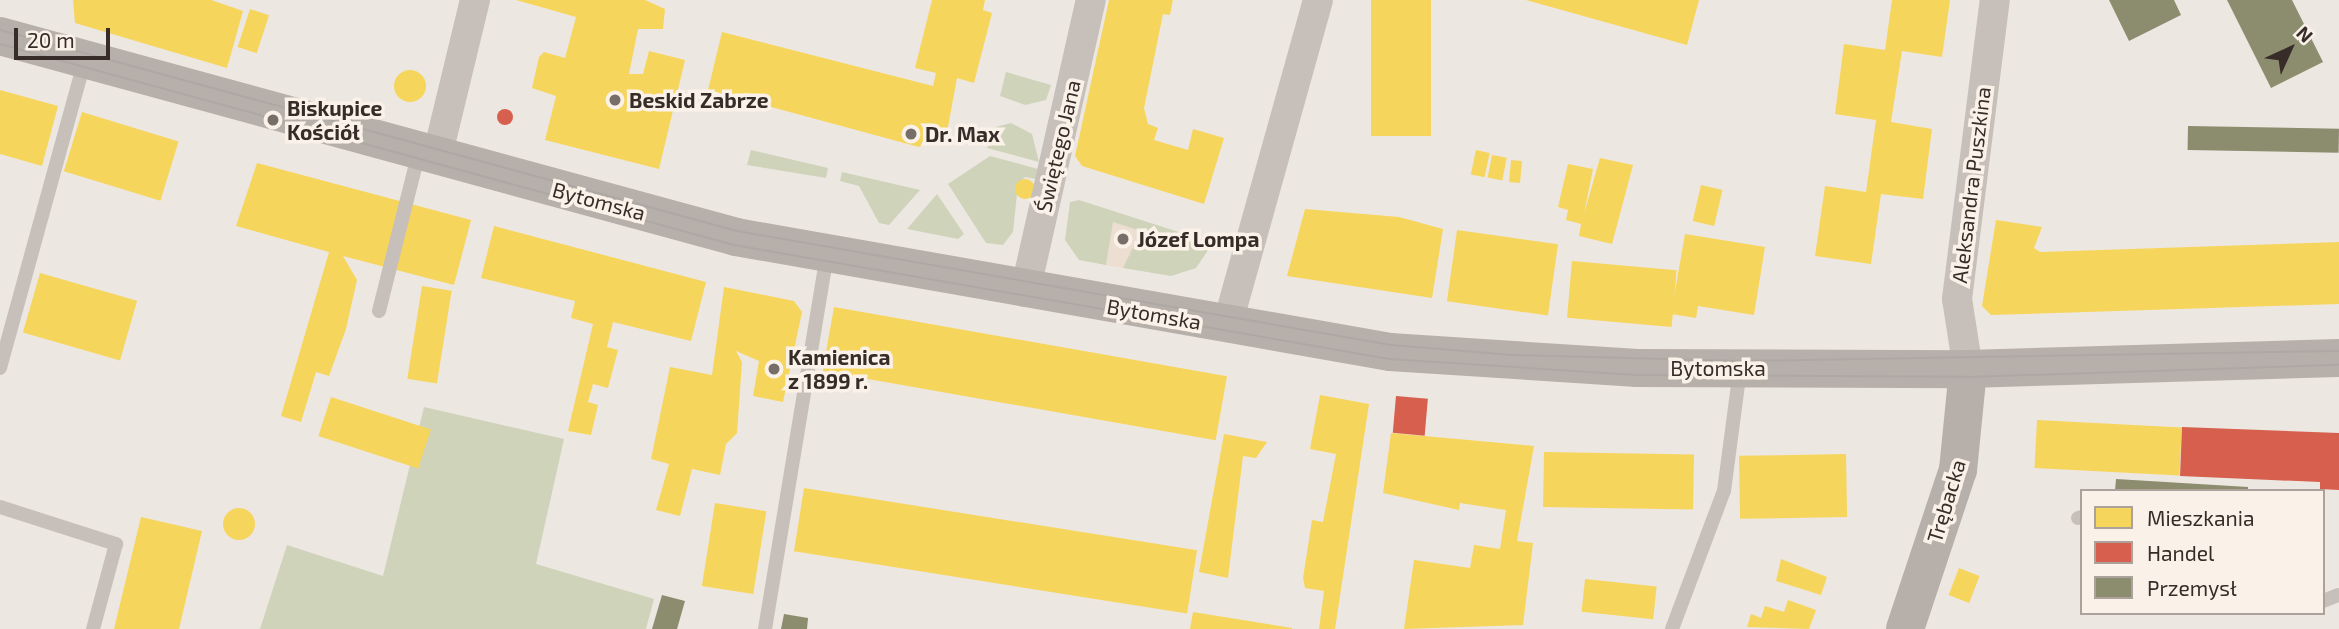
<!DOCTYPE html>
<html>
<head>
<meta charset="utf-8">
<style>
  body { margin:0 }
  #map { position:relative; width:2339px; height:629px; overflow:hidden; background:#ede7e1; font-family:"Exo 2",sans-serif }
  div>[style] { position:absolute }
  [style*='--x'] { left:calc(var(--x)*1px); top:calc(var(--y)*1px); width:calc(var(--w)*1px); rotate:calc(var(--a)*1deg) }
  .green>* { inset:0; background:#cfd3ba }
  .plaza>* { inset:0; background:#ecded0 }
  .homes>* { inset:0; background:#f6d55c; transform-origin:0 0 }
  .round { border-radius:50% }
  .shops>* { inset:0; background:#d6604d; transform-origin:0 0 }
  .industry>* { inset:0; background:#8c8c6e; transform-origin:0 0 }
  .lane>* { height:14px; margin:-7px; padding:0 7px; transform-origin:7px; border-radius:7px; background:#c6bfba }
  .street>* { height:30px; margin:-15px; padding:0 15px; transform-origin:15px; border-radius:15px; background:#c6bfba }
  .secondary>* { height:38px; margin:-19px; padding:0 19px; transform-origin:19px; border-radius:19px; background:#b7afaa }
  .tram>* { height:2px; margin:-1px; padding:0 1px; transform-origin:1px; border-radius:1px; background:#aea8a4 }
  .dots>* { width:19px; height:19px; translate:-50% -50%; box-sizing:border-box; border:4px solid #faf1e8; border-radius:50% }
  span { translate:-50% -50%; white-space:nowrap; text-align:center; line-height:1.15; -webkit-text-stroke:7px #faf1e8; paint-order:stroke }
  .poi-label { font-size:21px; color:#372c28; font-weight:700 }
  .left { translate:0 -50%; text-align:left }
  .street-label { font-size:21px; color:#372c28 }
  .legend { position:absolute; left:2080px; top:489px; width:245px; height:126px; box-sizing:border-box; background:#faf1e8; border:2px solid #aca29b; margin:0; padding:9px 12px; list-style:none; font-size:21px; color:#372c28 }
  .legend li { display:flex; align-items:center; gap:14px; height:35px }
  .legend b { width:35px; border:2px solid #aca29b }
  .north { position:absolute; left:2255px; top:14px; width:70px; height:70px; -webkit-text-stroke:5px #faf1e8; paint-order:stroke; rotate:45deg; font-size:19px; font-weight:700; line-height:28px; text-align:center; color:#372c28 }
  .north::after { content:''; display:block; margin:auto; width:24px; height:32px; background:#372c28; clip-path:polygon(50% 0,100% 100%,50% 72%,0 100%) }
  .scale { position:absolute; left:14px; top:28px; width:96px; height:32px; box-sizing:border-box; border:4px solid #372c28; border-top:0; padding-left:9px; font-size:21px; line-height:24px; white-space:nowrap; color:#372c28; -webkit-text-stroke:5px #faf1e8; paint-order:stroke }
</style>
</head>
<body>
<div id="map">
  <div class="green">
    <div style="clip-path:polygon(1006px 72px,1051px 85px,1046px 100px,1025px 105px,1000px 96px)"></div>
    <div style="clip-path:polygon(1011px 123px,1032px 134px,1039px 162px,987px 148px,996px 127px)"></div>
    <div style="clip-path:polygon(751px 150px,828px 168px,826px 178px,747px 165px)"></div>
    <div style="clip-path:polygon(990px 156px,1038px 169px,1036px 179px,1025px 177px,1018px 184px,1013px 232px,1003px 245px,986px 243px,948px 184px)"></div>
    <div style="clip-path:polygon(842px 172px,920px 190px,889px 225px,879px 223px,859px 186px,840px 181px)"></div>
    <div style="clip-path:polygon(937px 194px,964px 234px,958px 239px,907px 229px)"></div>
    <div style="clip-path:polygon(1079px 200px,1213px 243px,1196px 268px,1171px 276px,1123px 268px,1127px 255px,1133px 256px,1106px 248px,1111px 250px,1106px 265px,1079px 260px,1065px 240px,1070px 202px)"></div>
    <div style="clip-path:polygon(424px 407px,564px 439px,536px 564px,654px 599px,646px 629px,260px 629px,287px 545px,383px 576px)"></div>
  </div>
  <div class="plaza">
    <div style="clip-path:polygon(1113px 222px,1141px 231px,1123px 268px,1106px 265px)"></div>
  </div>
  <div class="homes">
    <div style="clip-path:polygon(73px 0,211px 0,243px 11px,227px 68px,75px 23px)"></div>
    <div style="clip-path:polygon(516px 0,645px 0,665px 9px,663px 29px,638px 29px,629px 74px,643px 74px,649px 51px,685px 60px,659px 169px,545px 140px,556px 96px,532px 88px,539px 57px,544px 52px,565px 58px,576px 17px)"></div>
    <div style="clip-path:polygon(932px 0,985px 0,983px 10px,992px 13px,974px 83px,957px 78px,947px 132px,919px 147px,708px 90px,722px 32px,933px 86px,936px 73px,915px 68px)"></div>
    <div style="clip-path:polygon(1109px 0,1173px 0,1170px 15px,1163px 14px,1144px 108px,1148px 124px,1158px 128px,1154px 140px,1188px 150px,1193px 129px,1224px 138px,1204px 204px,1082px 166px,1075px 156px)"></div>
    <div style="left:1371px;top:0;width:60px;height:136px"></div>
    <div style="clip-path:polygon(1526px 0,1699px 0,1687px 45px)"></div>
    <div style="clip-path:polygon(1892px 0,1950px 0,1942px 57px,1902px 51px,1891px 122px,1932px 129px,1923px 199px,1881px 194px,1871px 264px,1815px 256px,1825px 186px,1866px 192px,1876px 120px,1835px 114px,1844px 44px,1885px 50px)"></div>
    <div style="left:250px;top:9px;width:20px;height:40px;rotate:18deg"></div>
    <div class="round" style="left:394px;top:70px;width:32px;height:32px"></div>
    <div style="clip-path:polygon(0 90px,58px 106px,42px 166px,0 154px)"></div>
    <div style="left:82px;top:112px;width:101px;height:62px;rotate:17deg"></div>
    <div style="left:1476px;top:150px;width:14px;height:25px;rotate:12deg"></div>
    <div style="left:1492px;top:155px;width:15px;height:23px;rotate:11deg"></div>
    <div style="clip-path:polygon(1600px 158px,1633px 165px,1612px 244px,1579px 236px,1581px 224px,1566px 220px,1568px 210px,1558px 207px,1568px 164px,1593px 169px,1584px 214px)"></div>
    <div style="left:1511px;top:160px;width:11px;height:22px;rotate:5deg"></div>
    <div style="clip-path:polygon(257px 163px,471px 220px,454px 285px,343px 256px,357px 280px,346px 329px,329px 376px,316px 372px,301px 422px,281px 416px,329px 252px,236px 226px)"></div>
    <div class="round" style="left:1015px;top:179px;width:20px;height:20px"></div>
    <div style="left:1701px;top:185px;width:22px;height:37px;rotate:13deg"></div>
    <div style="clip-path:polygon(1305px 209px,1399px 217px,1443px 229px,1432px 298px,1287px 276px)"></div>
    <div style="clip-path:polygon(1996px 220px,2042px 227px,2034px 248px,2040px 252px,2339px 242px,2339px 304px,1991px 315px,1982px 306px)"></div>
    <div style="clip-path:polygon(494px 226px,706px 282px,691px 341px,613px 322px,607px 347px,618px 350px,608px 388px,593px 384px,588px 402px,598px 405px,591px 435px,568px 431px,593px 324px,571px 318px,575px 301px,481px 278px)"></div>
    <div style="left:1457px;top:230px;width:102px;height:72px;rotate:8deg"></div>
    <div style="clip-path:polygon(1685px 234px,1765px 247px,1754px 315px,1698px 306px,1696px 318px,1671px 314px)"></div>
    <div style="left:1572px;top:261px;width:105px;height:57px;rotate:5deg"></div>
    <div style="left:40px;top:273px;width:101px;height:62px;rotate:16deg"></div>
    <div style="left:422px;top:286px;width:30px;height:94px;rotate:9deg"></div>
    <div style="clip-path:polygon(724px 287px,794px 301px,802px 312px,783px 402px,753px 396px,759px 361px,736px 351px,742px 362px,737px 433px,726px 444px,720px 475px,692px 469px,680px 516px,656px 510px,669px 464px,651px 459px,670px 367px,712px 375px)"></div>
    <div style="left:834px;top:307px;width:399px;height:65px;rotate:10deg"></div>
    <div style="clip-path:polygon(1320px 395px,1369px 404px,1335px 629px,1319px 629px,1324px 591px,1305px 588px,1303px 578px,1312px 520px,1323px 522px,1336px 454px,1310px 449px)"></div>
    <div style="left:331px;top:397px;width:105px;height:41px;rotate:18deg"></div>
    <div style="left:2037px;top:420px;width:145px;height:48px;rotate:3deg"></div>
    <div style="clip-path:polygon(1391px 433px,1534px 446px,1517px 541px,1533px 543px,1523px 625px,1404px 629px,1414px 560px,1470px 568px,1474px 545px,1500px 549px,1506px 510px,1460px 503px,1459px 510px,1383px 493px)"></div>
    <div style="clip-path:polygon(1224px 434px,1267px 442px,1256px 458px,1243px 456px,1228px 578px,1199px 572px)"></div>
    <div style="left:1544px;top:452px;width:150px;height:55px;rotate:1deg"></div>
    <div style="left:1846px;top:454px;width:63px;height:107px;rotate:89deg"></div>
    <div style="left:804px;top:488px;width:398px;height:64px;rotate:9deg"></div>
    <div style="left:715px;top:503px;width:52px;height:84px;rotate:9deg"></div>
    <div class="round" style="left:223px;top:508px;width:32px;height:32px"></div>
    <div style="clip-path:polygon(141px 517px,202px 531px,179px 629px,114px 629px)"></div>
    <div style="clip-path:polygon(1781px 559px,1827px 577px,1821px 595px,1776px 581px)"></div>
    <div style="left:1959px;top:568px;width:22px;height:29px;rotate:21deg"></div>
    <div style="left:1585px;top:579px;width:72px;height:33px;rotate:6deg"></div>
    <div style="clip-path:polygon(1788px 600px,1816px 610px,1809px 629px,1747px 627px,1751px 614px,1761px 618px,1765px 606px,1784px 612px)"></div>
    <div style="clip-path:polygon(1193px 612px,1292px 628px,1292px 629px,1190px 629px)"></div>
  </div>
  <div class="shops">
    <div class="round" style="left:497px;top:109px;width:16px;height:16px"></div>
    <div style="left:1396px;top:396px;width:32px;height:37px;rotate:5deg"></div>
    <div style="clip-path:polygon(2182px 427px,2339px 433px,2339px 490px,2320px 489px,2320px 482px,2180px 476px)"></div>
  </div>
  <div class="industry">
    <div style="clip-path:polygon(2109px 0,2174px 0,2181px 15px,2129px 41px)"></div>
    <div style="clip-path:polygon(2227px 0,2292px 0,2323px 62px,2271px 88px)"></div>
    <div style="left:2188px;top:126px;width:151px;height:24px;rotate:1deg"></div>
    <div style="clip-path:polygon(2116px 479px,2248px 487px,2248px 491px,2115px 491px)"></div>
    <div style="clip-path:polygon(662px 595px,685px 601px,677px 629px,652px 629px)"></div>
    <div style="clip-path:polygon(784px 614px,808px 618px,807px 629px,781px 629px)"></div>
  </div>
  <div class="lane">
    <div style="--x:379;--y:311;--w:164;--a:-75.9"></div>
    <div style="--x:0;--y:368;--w:320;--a:-74.6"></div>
    <div style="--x:0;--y:507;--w:122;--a:17.7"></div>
    <div style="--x:116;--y:544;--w:88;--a:105.1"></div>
    <div style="--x:2078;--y:518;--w:4;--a:-14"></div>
    <div style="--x:2323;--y:601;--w:17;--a:-21"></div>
    <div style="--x:765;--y:629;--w:379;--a:-80.6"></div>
    <div style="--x:1672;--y:629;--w:147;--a:-69.4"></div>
    <div style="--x:1724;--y:491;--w:123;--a:-82.5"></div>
  </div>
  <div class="street">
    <div style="--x:437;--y:157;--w:162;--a:-76.4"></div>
    <div style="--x:1025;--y:292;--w:299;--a:-77.3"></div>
    <div style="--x:1227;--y:326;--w:338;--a:-74.4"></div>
    <div style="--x:1968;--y:369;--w:71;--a:-98.9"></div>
    <div style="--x:1957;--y:299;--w:301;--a:-82.8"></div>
  </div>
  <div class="secondary">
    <div style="--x:0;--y:36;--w:763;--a:15.27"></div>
    <div style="--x:736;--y:237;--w:664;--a:9.97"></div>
    <div style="--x:1390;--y:352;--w:248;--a:3.7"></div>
    <div style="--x:1637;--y:368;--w:331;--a:0.2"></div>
    <div style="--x:1968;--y:369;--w:371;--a:-1.7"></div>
    <div style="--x:1905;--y:629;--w:168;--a:-71.6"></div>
    <div style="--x:1958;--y:470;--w:101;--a:-84.3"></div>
  </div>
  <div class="tram">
    <div style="--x:0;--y:30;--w:764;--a:15.26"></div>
    <div style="--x:737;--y:231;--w:664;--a:9.89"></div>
    <div style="--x:1391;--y:345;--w:121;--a:4.7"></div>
    <div style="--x:1512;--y:355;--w:229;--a:1.5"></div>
    <div style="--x:1741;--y:361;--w:598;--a:-0.96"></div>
    <div style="--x:0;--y:44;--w:761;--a:15.31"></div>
    <div style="--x:734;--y:245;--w:665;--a:9.87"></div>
    <div style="--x:1389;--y:359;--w:248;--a:3.7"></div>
    <div style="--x:1636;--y:375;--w:332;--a:0.3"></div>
    <div style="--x:1968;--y:377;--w:371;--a:-1.9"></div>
  </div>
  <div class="dots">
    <div style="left:615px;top:100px;background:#776d69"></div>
    <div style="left:273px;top:120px;background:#776d69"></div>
    <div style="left:911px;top:134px;background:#776d69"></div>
    <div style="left:1123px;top:239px;background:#776d69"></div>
    <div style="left:774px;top:369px;background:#776d69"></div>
  </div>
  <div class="poi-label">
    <span class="left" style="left:629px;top:100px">Beskid Zabrze</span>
    <span class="left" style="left:287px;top:120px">Biskupice<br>Kościół</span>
    <span class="left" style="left:925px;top:134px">Dr. Max</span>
    <span class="left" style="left:1137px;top:239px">Józef Lompa</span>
    <span class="left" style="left:788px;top:369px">Kamienica<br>z 1899 r.</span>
  </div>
  <div class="street-label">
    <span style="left:1058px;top:146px;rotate:-77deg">Świętego Jana</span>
    <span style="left:1971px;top:185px;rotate:-83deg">Aleksandra Puszkina</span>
    <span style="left:599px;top:201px;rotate:15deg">Bytomska</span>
    <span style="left:1154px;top:314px;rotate:10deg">Bytomska</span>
    <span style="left:1718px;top:368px">Bytomska</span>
    <span style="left:1946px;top:501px;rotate:-73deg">Trębacka</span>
  </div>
  <ul class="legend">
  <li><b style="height:19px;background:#f6d55c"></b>Mieszkania</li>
  <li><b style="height:19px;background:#d6604d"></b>Handel</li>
  <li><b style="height:19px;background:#8c8c6e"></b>Przemysł</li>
  </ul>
  <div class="north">N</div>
  <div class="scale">20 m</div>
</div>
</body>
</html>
